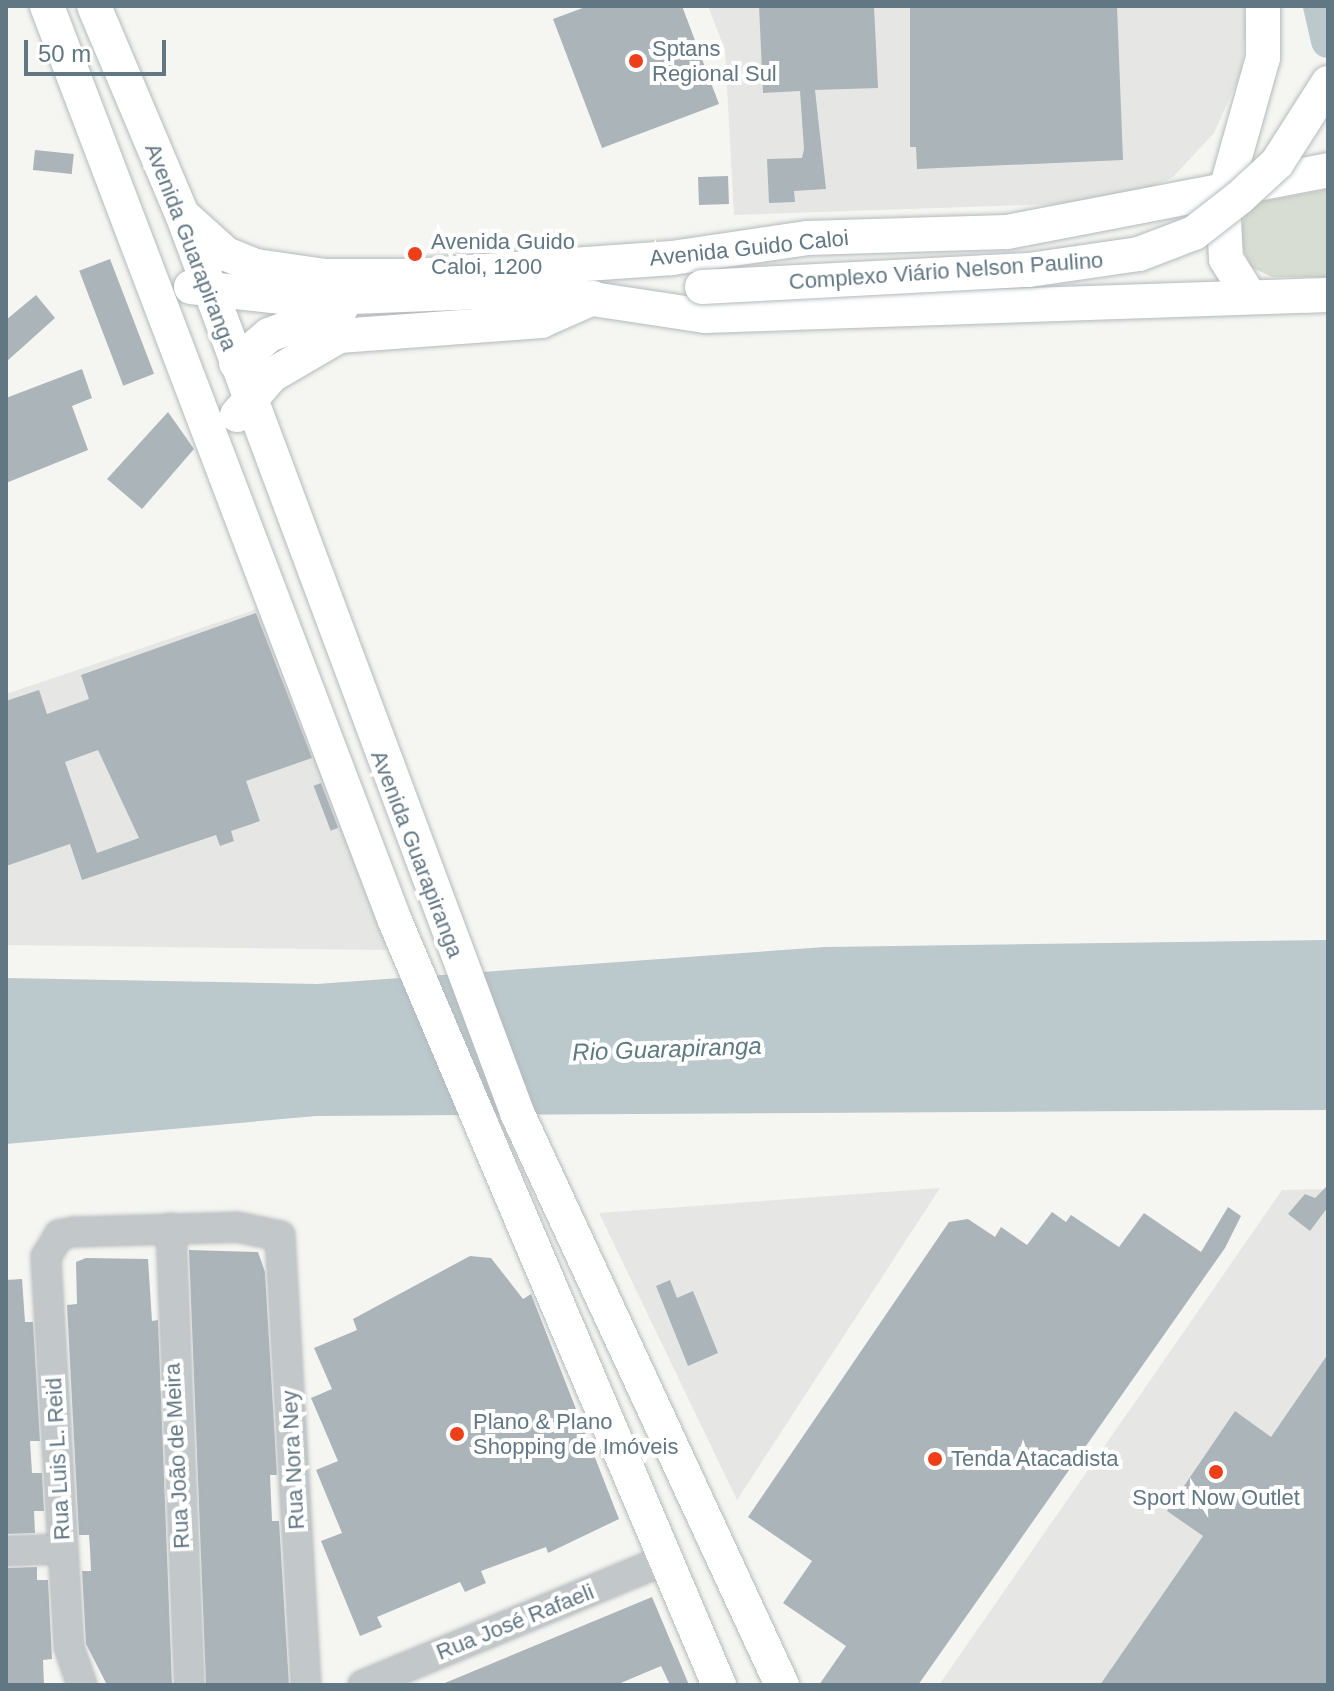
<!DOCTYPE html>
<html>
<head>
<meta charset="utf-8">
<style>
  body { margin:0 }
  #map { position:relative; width:1334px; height:1691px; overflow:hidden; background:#f5f5f1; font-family:Helvetica,sans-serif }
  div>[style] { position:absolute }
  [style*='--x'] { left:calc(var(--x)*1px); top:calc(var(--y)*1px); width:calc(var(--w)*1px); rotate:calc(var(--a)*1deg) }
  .built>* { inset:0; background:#e6e7e5 }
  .green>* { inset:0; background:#d7ddd2 }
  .water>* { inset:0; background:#bbc8cc }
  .river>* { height:34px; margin:-17px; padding:0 17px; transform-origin:17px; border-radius:17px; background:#bbc8cc }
  .building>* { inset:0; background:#abb4b9; transform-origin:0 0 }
  .roads { filter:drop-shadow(0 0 2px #b5babd) drop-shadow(0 0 2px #b5babd) }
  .minor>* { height:28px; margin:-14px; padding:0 14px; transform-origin:14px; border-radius:14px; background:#c2c7c9 }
  .major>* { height:34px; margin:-17px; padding:0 17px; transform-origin:17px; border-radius:17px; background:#fff }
  .bridges { filter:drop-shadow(0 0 2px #b5babd) drop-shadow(0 0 2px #b5babd) }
  .major-bridge>* { height:34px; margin:-17px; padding:0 17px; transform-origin:17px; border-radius:17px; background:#fff }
  .dots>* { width:22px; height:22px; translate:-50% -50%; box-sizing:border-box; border:4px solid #fff; border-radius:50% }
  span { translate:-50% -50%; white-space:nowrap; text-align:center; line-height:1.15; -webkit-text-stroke:8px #fff; paint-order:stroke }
  .poi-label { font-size:22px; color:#627784 }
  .left { translate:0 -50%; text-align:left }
  .street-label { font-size:22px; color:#627784 }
  .water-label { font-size:24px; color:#5e7a82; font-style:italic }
  .frame { position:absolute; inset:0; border:8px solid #627784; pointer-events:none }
  .scale { position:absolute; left:24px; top:40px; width:142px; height:36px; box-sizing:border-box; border:4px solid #627784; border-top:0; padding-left:10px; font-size:24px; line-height:28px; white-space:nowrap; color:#627784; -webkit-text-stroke:6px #fff; paint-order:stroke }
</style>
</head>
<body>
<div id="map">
  <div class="built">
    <div style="clip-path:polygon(708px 6px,1244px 6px,1246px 27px,1241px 73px,1214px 133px,1173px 177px,1116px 202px,734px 215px,725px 50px)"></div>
    <div style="clip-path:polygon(266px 606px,389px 933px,386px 950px,6px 945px,6px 694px)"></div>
    <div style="clip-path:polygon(940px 1188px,737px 1500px,599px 1213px)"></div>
    <div style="clip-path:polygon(1328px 1189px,1328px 1685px,939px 1685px,1282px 1190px)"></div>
  </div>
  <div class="green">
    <div style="clip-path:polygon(1328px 189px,1328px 277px,1272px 277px,1251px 267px,1238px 238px,1246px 213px,1264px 201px)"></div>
  </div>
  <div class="water">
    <div style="clip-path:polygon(1328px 940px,1328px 1110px,316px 1116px,6px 1144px,6px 978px,317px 984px,825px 947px)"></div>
  </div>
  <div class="river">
    <div style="--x:1320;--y:6;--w:36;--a:77"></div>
  </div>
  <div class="building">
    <div style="clip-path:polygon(588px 6px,682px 6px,719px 104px,602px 148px,553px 19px)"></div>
    <div style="clip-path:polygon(759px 6px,874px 6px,878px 88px,815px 90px,826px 189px,794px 191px,795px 202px,769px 203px,767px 159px,802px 158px,804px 149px,800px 91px,763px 93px)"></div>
    <div style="clip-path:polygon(910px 6px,1117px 6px,1123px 160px,917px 169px,916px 147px,910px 147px)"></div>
    <div style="left:35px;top:150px;width:39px;height:20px;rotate:6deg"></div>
    <div style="left:728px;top:176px;width:28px;height:30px;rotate:88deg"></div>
    <div style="left:110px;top:259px;width:123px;height:33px;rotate:69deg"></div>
    <div style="clip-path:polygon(36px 295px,55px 318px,6px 362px,6px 320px)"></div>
    <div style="clip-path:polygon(82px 369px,92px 398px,72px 406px,88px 450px,6px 483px,6px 398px)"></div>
    <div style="clip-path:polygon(168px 412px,194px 449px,142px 509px,107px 479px)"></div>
    <div style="clip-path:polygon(evenodd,256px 613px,312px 758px,246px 781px,260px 821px,231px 831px,234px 841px,220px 846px,216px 835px,82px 880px,70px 844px,6px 866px,6px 701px,39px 690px,47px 714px,89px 699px,81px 675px,256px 613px,98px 750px,139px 838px,97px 853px,65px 762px,98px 750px)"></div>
    <div style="left:321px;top:783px;width:48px;height:8px;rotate:69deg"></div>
    <div style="clip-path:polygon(1328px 1185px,1328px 1207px,1310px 1231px,1288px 1214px,1305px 1194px,1315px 1198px)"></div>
    <div style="clip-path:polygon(1228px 1207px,1241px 1216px,1225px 1248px,918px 1685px,819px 1685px,846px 1646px,783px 1603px,812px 1561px,748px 1517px,949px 1222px,968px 1219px,995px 1237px,1001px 1227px,1027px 1245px,1052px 1212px,1066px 1222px,1071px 1215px,1119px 1247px,1144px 1213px,1201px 1252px)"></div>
    <div style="clip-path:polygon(189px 1250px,258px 1252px,265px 1272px,277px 1475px,270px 1475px,272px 1521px,279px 1521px,289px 1685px,206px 1685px)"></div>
    <div style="clip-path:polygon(470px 1256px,491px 1258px,523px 1299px,531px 1294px,619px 1519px,548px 1553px,546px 1547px,481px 1571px,486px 1583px,465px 1592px,460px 1582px,377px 1617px,382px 1627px,360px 1636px,321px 1541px,342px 1533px,316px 1470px,338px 1461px,311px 1398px,332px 1389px,314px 1348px,357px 1330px,353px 1319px)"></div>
    <div style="clip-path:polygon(86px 1258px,148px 1259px,152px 1321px,158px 1320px,172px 1685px,107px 1685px,86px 1644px,82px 1571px,91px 1571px,90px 1549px,89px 1535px,79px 1535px,67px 1305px,77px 1304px,76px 1262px)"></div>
    <div style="clip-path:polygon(22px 1279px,25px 1322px,33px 1322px,40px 1441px,30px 1441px,32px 1473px,42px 1473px,44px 1511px,34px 1511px,35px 1533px,6px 1534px,6px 1280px)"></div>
    <div style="clip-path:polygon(670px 1280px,677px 1298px,693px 1291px,718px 1353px,688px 1366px,656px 1286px)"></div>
    <div style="clip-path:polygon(1328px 1354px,1328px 1685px,1100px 1685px,1203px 1536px,1167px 1511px,1235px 1411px,1271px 1437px)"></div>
    <div style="clip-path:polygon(37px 1567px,37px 1580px,48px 1580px,52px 1659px,43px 1660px,44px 1685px,6px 1685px,6px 1568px)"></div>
    <div style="clip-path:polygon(652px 1597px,689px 1685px,670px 1685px,661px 1666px,616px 1685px,440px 1685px)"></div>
  </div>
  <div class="roads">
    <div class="minor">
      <div style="--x:171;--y:1228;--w:457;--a:87.7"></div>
      <div style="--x:6;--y:1551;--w:57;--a:-2"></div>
      <div style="--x:82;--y:1685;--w:40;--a:-108.9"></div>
      <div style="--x:69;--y:1647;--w:391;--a:-93.4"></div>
      <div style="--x:46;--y:1257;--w:26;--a:-59"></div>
      <div style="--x:59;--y:1235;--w:14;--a:-12"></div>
      <div style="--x:73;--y:1232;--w:164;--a:-1.7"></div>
      <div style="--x:237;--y:1227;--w:44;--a:11.8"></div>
      <div style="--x:280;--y:1236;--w:450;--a:86.7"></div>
      <div style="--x:363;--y:1685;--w:329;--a:-22.5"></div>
    </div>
    <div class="major">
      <div style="--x:47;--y:6;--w:979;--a:69.18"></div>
      <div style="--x:395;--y:921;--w:830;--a:67.02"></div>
      <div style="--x:94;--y:6;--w:226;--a:67.1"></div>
      <div style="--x:182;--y:214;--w:962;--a:69.55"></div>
      <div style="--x:518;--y:1115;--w:628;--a:65.15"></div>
      <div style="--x:185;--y:217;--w:55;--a:42.1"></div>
      <div style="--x:226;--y:254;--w:32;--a:22"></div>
      <div style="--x:256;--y:266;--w:70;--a:8.2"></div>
      <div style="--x:325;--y:276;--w:89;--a:0"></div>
      <div style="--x:414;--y:276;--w:259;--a:-4"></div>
      <div style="--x:672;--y:258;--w:136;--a:-8.4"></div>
      <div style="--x:807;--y:238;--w:200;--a:-1.7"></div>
      <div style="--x:1007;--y:232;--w:327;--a:-10.9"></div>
      <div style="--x:191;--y:287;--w:110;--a:6.3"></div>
      <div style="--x:300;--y:299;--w:233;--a:-2.2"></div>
      <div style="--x:533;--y:290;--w:174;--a:8.6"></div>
      <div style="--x:705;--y:316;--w:623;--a:-1.93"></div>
      <div style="--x:1248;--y:294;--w:41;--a:-122.2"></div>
      <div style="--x:1226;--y:259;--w:59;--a:-92.9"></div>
      <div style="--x:1223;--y:200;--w:148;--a:-74.3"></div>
      <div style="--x:1263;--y:58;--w:52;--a:-90"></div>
      <div style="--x:236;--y:363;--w:43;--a:-40.3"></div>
      <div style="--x:269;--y:335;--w:77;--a:-20.6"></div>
      <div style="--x:237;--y:415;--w:53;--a:-48.8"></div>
      <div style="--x:272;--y:375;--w:78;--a:-30.2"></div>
      <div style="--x:339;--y:336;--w:203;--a:-4.2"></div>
      <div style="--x:541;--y:321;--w:57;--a:-23.9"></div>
    </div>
  </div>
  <div class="bridges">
    <div class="major-bridge">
      <div style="--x:702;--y:287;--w:327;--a:-3"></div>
      <div style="--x:1029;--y:270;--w:111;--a:-8.3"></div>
      <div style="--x:1139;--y:254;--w:59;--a:-20.9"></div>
      <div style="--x:1194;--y:233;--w:57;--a:-37.9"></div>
      <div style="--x:1239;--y:198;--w:52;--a:-42.6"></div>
      <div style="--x:1277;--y:163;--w:95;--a:-57.5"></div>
    </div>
  </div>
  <div class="dots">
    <div style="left:636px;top:61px;background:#ee3f19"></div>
    <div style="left:415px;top:254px;background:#ee3f19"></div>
    <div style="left:457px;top:1434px;background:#ee3f19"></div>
    <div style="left:935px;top:1459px;background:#ee3f19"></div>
    <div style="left:1216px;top:1472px;background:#ee3f19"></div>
  </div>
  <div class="poi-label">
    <span class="left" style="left:652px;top:61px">Sptans<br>Regional Sul</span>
    <span class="left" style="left:431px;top:254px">Avenida Guido<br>Caloi, 1200</span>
    <span class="left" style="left:473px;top:1434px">Plano &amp; Plano<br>Shopping de Imóveis</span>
    <span class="left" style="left:951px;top:1459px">Tenda Atacadista</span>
    <span style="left:1216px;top:1498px">Sport Now Outlet</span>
  </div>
  <div class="street-label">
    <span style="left:191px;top:247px;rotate:69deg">Avenida Guarapiranga</span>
    <span style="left:749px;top:248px;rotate:-6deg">Avenida Guido Caloi</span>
    <span style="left:946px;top:271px;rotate:-4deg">Complexo Viário Nelson Paulino</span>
    <span style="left:417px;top:854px;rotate:69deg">Avenida Guarapiranga</span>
    <span style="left:177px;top:1456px;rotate:-93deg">Rua João de Meira</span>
    <span style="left:58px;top:1459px;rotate:-93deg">Rua Luis L. Reid</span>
    <span style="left:293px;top:1460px;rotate:-93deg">Rua Nora Ney</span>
    <span style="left:515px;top:1622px;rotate:-22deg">Rua José Rafaeli</span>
  </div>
  <div class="water-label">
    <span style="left:667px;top:1049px;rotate:-2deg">Rio Guarapiranga</span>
  </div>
  <div class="frame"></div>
  <div class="scale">50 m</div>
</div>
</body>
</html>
